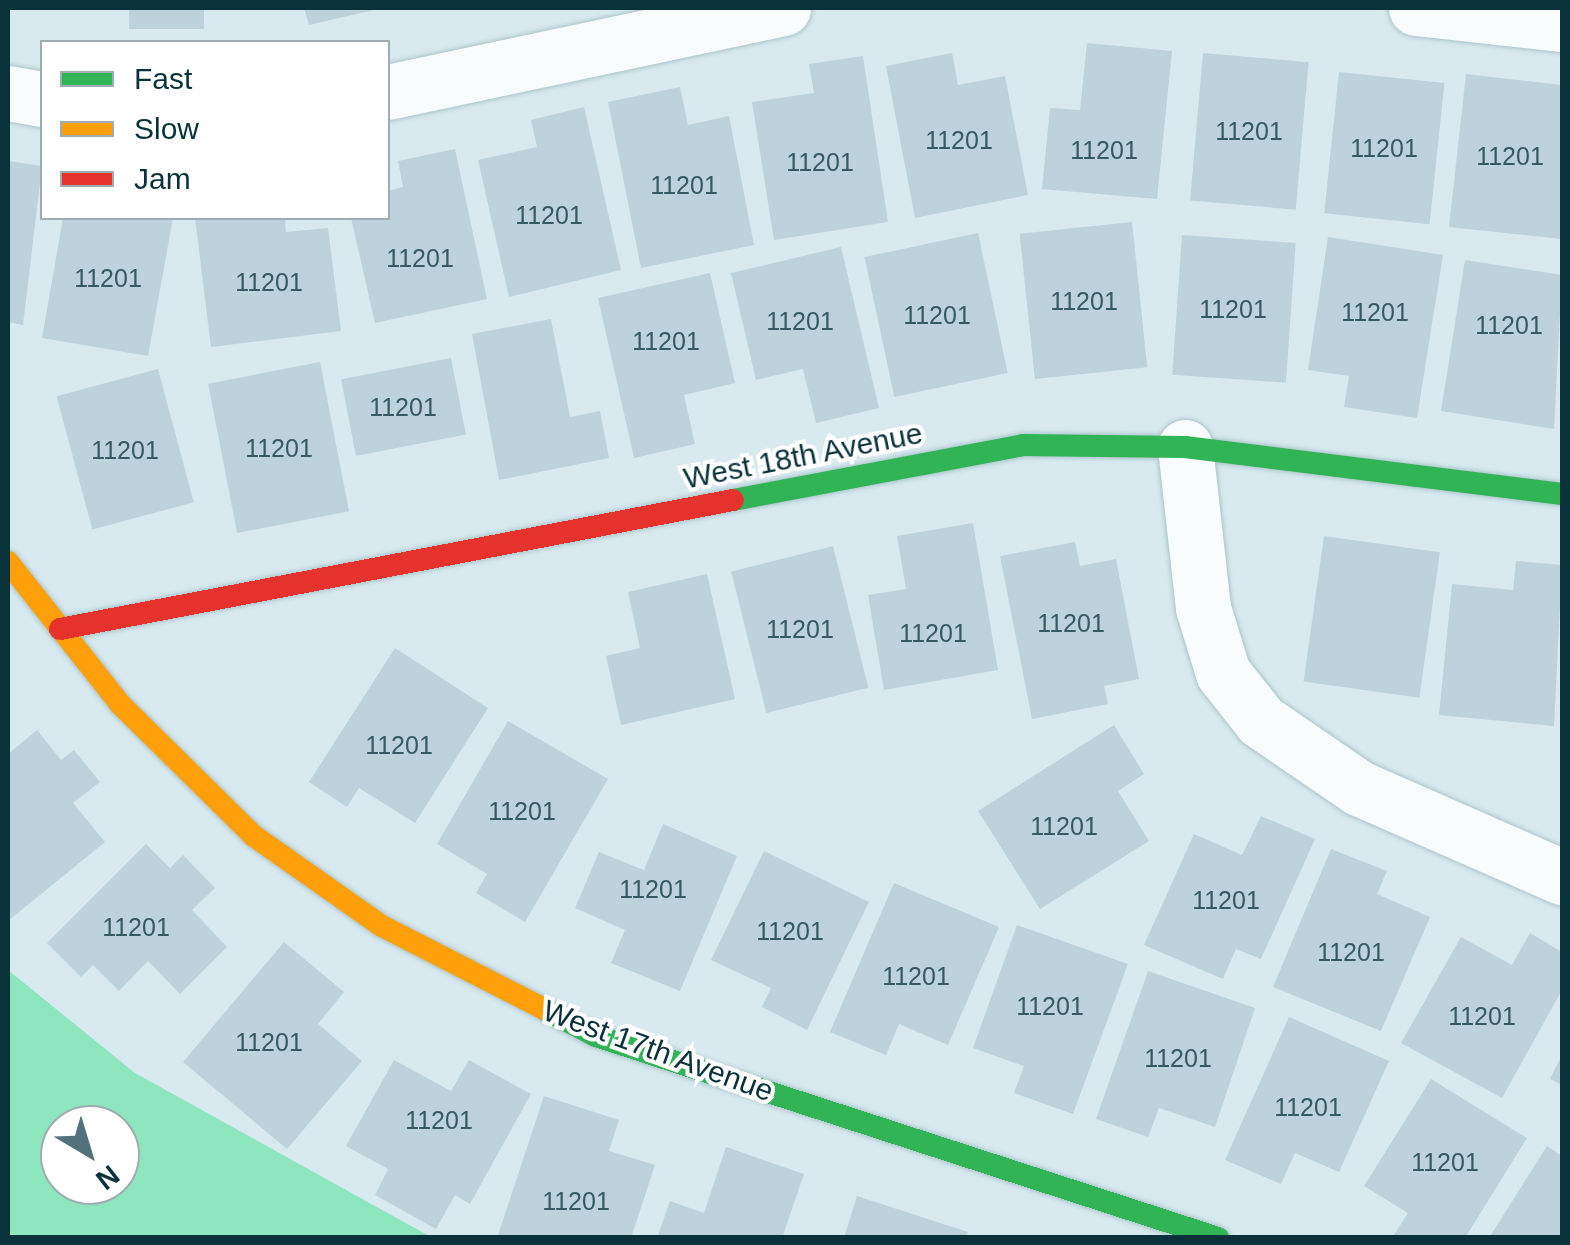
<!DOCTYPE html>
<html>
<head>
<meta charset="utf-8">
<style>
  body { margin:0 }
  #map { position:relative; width:1570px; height:1245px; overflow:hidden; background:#d8eaef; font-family:Arial,sans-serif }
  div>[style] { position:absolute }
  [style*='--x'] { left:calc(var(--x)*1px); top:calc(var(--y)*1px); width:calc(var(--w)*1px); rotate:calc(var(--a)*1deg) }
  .green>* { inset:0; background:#8ee6bf }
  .building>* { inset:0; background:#bdd2dd; transform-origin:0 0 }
  .roads { filter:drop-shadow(0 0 2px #abc5cc) drop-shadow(0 0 2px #abc5cc) }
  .street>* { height:55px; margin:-27.5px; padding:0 27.5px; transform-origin:27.5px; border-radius:27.5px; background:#f9fcfd }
  .fast>* { height:22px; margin:-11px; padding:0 11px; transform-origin:11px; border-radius:11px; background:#30b455 }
  .slow>* { height:22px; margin:-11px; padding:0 11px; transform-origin:11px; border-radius:11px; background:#ff9f0a }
  .jam>* { height:22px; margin:-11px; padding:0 11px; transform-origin:11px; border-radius:11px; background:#e5322d }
  span { translate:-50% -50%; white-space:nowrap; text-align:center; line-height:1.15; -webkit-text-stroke:8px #fff; paint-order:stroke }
  .number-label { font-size:25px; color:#365a64 }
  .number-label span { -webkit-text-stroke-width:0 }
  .street-label { font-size:30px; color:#09323b }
  .frame { position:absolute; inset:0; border:10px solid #09323b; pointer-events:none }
  .legend { position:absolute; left:40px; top:40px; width:350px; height:180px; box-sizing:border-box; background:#fff; border:2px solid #9dadb1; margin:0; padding:12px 18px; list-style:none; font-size:30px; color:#09323b }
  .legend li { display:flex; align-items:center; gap:20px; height:50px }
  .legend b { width:50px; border:2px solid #9dadb1 }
  .north { position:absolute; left:40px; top:1105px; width:100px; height:100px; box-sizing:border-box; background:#fff; border:2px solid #9dadb1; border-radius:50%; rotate:142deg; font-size:28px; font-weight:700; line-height:40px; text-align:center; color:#09323b }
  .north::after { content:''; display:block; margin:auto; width:35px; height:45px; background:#51727a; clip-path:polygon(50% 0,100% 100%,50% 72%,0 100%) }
</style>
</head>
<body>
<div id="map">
  <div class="green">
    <div style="clip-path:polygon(evenodd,8px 970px,135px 1073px,431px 1237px,8px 1237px,8px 970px,60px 1125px,120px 1125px,120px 1185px,60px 1185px,60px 1125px)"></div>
  </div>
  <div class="building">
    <div style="left:129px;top:8px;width:75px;height:21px"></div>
    <div style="clip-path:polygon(304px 8px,377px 8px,378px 9px,309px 25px)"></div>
    <div style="clip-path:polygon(1087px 43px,1172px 51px,1157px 199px,1042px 189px,1050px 108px,1080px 110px)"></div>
    <div style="clip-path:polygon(952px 53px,958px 85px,1005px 76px,1028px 195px,915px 218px,886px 66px)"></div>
    <div style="left:1203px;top:53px;width:106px;height:148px;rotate:5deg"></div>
    <div style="clip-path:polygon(863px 56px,888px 222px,774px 240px,752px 102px,814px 93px,809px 64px)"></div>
    <div style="left:1339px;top:72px;width:106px;height:142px;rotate:6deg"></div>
    <div style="clip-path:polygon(1466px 74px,1562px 85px,1562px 239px,1449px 227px)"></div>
    <div style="clip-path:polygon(680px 87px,688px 125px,729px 116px,754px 245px,641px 268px,608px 102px)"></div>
    <div style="clip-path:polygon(584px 107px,621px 270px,509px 297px,478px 160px,537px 147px,531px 120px)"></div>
    <div style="clip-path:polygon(455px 149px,487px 299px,375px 323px,351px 218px,388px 218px,388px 191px,403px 187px,398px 161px)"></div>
    <div style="clip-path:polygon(8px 161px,42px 166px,23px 325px,8px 322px)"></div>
    <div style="clip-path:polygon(63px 218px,173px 218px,148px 356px,42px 338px)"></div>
    <div style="clip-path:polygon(195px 218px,285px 218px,286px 232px,328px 228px,341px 331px,211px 347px)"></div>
    <div style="left:1132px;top:222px;width:146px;height:113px;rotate:84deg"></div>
    <div style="left:978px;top:233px;width:143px;height:116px;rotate:78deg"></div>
    <div style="left:1182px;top:235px;width:114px;height:140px;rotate:4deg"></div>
    <div style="clip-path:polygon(1328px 237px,1443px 255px,1417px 418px,1344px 407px,1349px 376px,1308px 370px)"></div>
    <div style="clip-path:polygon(841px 247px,879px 408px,816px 423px,803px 369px,756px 380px,731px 273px)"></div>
    <div style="clip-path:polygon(1465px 260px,1562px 275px,1554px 429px,1441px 411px)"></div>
    <div style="clip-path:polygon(710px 273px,735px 383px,684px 395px,695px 444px,634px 458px,598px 298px)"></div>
    <div style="clip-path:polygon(551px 319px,570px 417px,600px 411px,609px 458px,499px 480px,472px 334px)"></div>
    <div style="left:451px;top:358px;width:78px;height:112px;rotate:79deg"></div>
    <div style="left:320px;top:362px;width:152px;height:114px;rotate:79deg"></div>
    <div style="left:158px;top:369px;width:138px;height:105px;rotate:75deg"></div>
    <div style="clip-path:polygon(973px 523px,998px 670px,884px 690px,868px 595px,906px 589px,897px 536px)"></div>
    <div style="left:1324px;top:536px;width:117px;height:147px;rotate:8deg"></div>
    <div style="clip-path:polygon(1075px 542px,1080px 566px,1116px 559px,1139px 679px,1104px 686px,1108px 704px,1032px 719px,1000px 556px)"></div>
    <div style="left:833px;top:546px;width:146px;height:105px;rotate:76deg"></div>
    <div style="clip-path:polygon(1516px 561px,1562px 565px,1554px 726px,1439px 715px,1452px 584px,1513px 590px)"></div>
    <div style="clip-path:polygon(707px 574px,735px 699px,621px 725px,606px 656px,640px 648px,628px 592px)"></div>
    <div style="clip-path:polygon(395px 648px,488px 708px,415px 823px,359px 788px,347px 807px,309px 782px)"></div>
    <div style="clip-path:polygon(508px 721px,608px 779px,525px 922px,476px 893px,487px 874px,437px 844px)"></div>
    <div style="clip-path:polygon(1114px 725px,1144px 774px,1118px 791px,1149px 841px,1040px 909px,978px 811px)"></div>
    <div style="clip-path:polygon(37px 730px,61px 760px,74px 750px,100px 782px,73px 803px,105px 842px,8px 921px,8px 754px)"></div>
    <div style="clip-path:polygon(1261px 816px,1315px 839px,1261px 959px,1236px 949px,1223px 979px,1144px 945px,1194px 834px,1242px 855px)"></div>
    <div style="clip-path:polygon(663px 824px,737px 856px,680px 991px,611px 963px,625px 930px,575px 908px,599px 852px,644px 870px)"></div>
    <div style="clip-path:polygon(146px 844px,170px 868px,183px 855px,215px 888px,192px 910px,227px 947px,180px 994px,148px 961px,119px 991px,93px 965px,81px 977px,47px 943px)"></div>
    <div style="clip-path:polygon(1331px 849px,1387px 871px,1377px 894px,1430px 917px,1381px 1031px,1273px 987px)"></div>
    <div style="clip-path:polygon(764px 851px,869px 902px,807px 1030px,762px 1007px,771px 988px,711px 960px)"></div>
    <div style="clip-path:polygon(894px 883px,999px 927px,948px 1045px,899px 1024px,886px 1055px,830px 1032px)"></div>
    <div style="clip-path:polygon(1017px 925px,1128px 964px,1073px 1114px,1014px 1093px,1024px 1066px,973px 1048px)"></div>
    <div style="clip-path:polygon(1530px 933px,1562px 952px,1562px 990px,1502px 1098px,1401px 1043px,1461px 937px,1512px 965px)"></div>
    <div style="clip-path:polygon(284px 942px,344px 992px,318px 1024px,362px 1061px,287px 1149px,183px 1062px)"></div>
    <div style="clip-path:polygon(1148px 971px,1255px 1008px,1215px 1127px,1159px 1108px,1148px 1137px,1096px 1119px)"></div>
    <div style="clip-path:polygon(1289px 1017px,1389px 1061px,1339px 1172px,1295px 1153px,1281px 1184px,1225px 1160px)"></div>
    <div style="clip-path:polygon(1562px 1055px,1562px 1085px,1550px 1079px)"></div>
    <div style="clip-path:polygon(394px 1060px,451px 1091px,469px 1060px,531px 1094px,470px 1204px,455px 1195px,436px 1229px,375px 1195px,388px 1169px,346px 1146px)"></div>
    <div style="clip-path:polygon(1431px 1079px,1527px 1138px,1465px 1238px,1392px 1238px,1408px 1213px,1364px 1186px)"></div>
    <div style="clip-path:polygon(544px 1096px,619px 1120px,609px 1151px,655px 1165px,631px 1238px,497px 1238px)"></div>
    <div style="clip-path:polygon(1547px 1146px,1562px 1156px,1562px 1238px,1489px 1238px)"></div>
    <div style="clip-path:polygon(726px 1147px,804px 1174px,782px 1238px,657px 1238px,670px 1201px,704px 1213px)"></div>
    <div style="clip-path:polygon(857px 1196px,968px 1232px,966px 1238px,844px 1238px)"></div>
  </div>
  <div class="roads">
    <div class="street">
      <div style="--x:1416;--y:8;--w:147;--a:6.3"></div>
      <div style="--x:388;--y:92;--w:404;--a:-12"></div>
      <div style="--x:8;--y:93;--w:35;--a:10"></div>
      <div style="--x:1185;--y:447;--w:162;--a:83.6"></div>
      <div style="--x:1203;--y:608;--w:68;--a:72.9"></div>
      <div style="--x:1223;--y:673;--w:61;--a:51.6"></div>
      <div style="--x:1261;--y:721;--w:119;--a:34.4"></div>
      <div style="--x:1359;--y:788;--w:222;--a:23.7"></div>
    </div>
    <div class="fast">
      <div style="--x:733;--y:500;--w:295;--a:-10.7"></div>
      <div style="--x:1023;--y:445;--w:162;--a:0.7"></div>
      <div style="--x:1185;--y:447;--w:380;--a:7.1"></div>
      <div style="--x:546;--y:1010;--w:56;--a:27.5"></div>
      <div style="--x:596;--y:1036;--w:654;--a:17.99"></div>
    </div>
    <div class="slow">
      <div style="--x:8;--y:562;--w:182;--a:51.7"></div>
      <div style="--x:121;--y:705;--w:187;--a:44.6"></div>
      <div style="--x:254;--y:836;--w:154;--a:35.2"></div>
      <div style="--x:380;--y:925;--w:186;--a:27.1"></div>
    </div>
    <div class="jam">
      <div style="--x:60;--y:629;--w:685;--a:-10.85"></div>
    </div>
  </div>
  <div class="number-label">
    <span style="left:1249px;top:131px">11201</span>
    <span style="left:959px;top:140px">11201</span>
    <span style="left:1384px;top:148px">11201</span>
    <span style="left:1104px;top:150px">11201</span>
    <span style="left:1510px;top:156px">11201</span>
    <span style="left:820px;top:162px">11201</span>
    <span style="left:684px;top:185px">11201</span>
    <span style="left:549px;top:215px">11201</span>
    <span style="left:420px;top:258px">11201</span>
    <span style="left:108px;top:278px">11201</span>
    <span style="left:269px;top:282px">11201</span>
    <span style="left:1084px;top:301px">11201</span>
    <span style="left:1233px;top:309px">11201</span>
    <span style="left:1375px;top:312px">11201</span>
    <span style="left:937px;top:315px">11201</span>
    <span style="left:800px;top:321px">11201</span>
    <span style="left:1509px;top:325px">11201</span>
    <span style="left:666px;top:341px">11201</span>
    <span style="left:403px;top:407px">11201</span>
    <span style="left:279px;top:448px">11201</span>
    <span style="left:125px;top:450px">11201</span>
    <span style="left:1071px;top:623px">11201</span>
    <span style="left:800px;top:629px">11201</span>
    <span style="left:933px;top:633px">11201</span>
    <span style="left:399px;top:745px">11201</span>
    <span style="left:522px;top:811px">11201</span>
    <span style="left:1064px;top:826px">11201</span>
    <span style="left:653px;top:889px">11201</span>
    <span style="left:1226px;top:900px">11201</span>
    <span style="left:136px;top:927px">11201</span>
    <span style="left:790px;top:931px">11201</span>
    <span style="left:1351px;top:952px">11201</span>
    <span style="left:916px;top:976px">11201</span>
    <span style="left:1050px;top:1006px">11201</span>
    <span style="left:1482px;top:1016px">11201</span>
    <span style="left:269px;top:1042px">11201</span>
    <span style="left:1178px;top:1058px">11201</span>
    <span style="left:1308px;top:1107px">11201</span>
    <span style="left:439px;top:1120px">11201</span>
    <span style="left:1445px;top:1162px">11201</span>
    <span style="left:576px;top:1201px">11201</span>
  </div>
  <div class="street-label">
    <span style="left:803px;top:456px;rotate:-11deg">West 18th Avenue</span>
    <span style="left:658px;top:1051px;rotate:20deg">West 17th Avenue</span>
  </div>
  <div class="frame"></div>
  <ul class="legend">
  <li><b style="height:12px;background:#30b455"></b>Fast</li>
  <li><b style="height:12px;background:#ff9f0a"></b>Slow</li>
  <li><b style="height:12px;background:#e5322d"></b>Jam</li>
  </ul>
  <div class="north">N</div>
</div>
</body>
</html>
